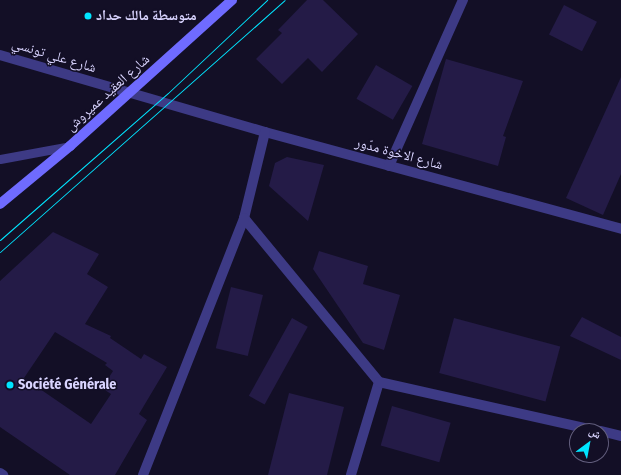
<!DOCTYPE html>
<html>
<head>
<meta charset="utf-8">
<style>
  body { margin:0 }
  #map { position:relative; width:621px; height:475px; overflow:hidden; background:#130f26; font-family:"Fira Sans Condensed","Noto Naskh Arabic",sans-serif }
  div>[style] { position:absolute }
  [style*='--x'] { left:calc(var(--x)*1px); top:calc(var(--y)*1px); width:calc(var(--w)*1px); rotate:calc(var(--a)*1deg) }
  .building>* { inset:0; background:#241b47; transform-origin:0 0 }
  .lane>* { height:9px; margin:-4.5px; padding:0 4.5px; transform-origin:4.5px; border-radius:4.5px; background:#3d3a85 }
  .street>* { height:10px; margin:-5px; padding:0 5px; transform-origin:5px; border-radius:5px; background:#3d3a85 }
  .secondary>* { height:10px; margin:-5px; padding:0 5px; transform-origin:5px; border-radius:5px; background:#6f6bff }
  .tram>* { height:1px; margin:-0.5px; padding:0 0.5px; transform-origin:0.5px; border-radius:0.5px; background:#00e5ff }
  .dots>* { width:11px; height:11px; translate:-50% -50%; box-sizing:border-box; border:2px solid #130f26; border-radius:50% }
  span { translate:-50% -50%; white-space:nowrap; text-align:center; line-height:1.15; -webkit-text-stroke:3px #130f26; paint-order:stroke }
  .poi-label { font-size:14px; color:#d9d4ff; font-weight:700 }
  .left { translate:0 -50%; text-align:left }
  .street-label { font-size:14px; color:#d9d4ff }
  .north { position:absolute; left:569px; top:423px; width:40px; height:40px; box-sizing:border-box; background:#130f26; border:1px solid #625e7d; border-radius:50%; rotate:32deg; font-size:11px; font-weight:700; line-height:16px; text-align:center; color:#d9d4ff }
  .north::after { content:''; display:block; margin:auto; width:14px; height:18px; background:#00e5ff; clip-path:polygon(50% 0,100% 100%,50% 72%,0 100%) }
</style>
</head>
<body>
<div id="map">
  <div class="building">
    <div style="clip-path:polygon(307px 0,323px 0,358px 34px,322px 72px,308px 58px,282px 84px,256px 59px,282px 33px,278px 30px)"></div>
    <div style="left:564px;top:5px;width:37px;height:33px;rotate:27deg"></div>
    <div style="clip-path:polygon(446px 59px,523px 81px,503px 136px,506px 137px,498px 166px,422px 144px)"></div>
    <div style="left:376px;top:65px;width:42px;height:39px;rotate:30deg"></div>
    <div style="clip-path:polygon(621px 77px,621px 174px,603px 215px,566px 198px)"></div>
    <div style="clip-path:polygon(287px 157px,324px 165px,308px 221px,269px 186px,275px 163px)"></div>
    <div style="clip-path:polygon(evenodd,53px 232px,99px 254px,87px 274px,108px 287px,85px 324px,111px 336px,110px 338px,141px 359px,144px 354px,167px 367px,139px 414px,147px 420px,115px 475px,70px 475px,0 427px,0 281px,53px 232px,55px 332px,107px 363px,105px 365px,113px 371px,102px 388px,111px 394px,91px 424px,24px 378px,55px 332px)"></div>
    <div style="clip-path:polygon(319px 251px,368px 266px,363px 284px,400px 295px,384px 350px,363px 343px,313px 269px)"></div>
    <div style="left:231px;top:287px;width:33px;height:63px;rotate:14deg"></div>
    <div style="clip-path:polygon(582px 317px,621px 337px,621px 360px,570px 336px)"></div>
    <div style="left:292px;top:318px;width:18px;height:89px;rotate:29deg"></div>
    <div style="left:454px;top:318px;width:110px;height:57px;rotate:15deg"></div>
    <div style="clip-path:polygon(289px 393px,344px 407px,327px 475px,268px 475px)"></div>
    <div style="left:392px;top:406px;width:61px;height:41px;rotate:16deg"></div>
  </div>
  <div class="lane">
    <div style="--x:0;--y:159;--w:71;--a:-10.5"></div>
  </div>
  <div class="street">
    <div style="--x:0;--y:55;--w:276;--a:16.2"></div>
    <div style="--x:265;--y:132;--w:369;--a:15.2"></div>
    <div style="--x:265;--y:132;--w:89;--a:103.7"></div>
    <div style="--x:244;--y:218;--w:212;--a:50.5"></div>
    <div style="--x:379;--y:382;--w:97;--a:106.8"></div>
    <div style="--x:389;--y:166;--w:182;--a:-66"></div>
    <div style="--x:379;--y:382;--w:225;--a:12.6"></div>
    <div style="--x:601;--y:431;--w:21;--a:14"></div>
    <div style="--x:0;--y:473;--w:4;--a:34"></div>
    <div style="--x:143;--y:475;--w:276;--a:-68.5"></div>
  </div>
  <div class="secondary">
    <div style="--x:0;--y:204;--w:91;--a:-39.6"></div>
    <div style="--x:70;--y:146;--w:218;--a:-42"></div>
  </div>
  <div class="tram">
    <div style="--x:0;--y:240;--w:223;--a:-41.2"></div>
    <div style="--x:168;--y:93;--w:136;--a:-43.2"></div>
    <div style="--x:0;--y:252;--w:380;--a:-41.5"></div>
  </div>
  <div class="dots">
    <div style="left:88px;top:16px;background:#00e5ff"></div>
    <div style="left:10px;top:385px;background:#00e5ff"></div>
  </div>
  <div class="poi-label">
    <span class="left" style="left:96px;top:16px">متوسطة مالك حداد</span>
    <span class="left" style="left:18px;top:385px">Société Générale</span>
  </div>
  <div class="street-label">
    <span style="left:54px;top:56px;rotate:17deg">شارع علي تونسي</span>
    <span style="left:108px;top:93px;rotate:-42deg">شارع العقيد عميروش</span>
    <span style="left:399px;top:154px;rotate:15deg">شارع الاخوة مدّور</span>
  </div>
  <div class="north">ش</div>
</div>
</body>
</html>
